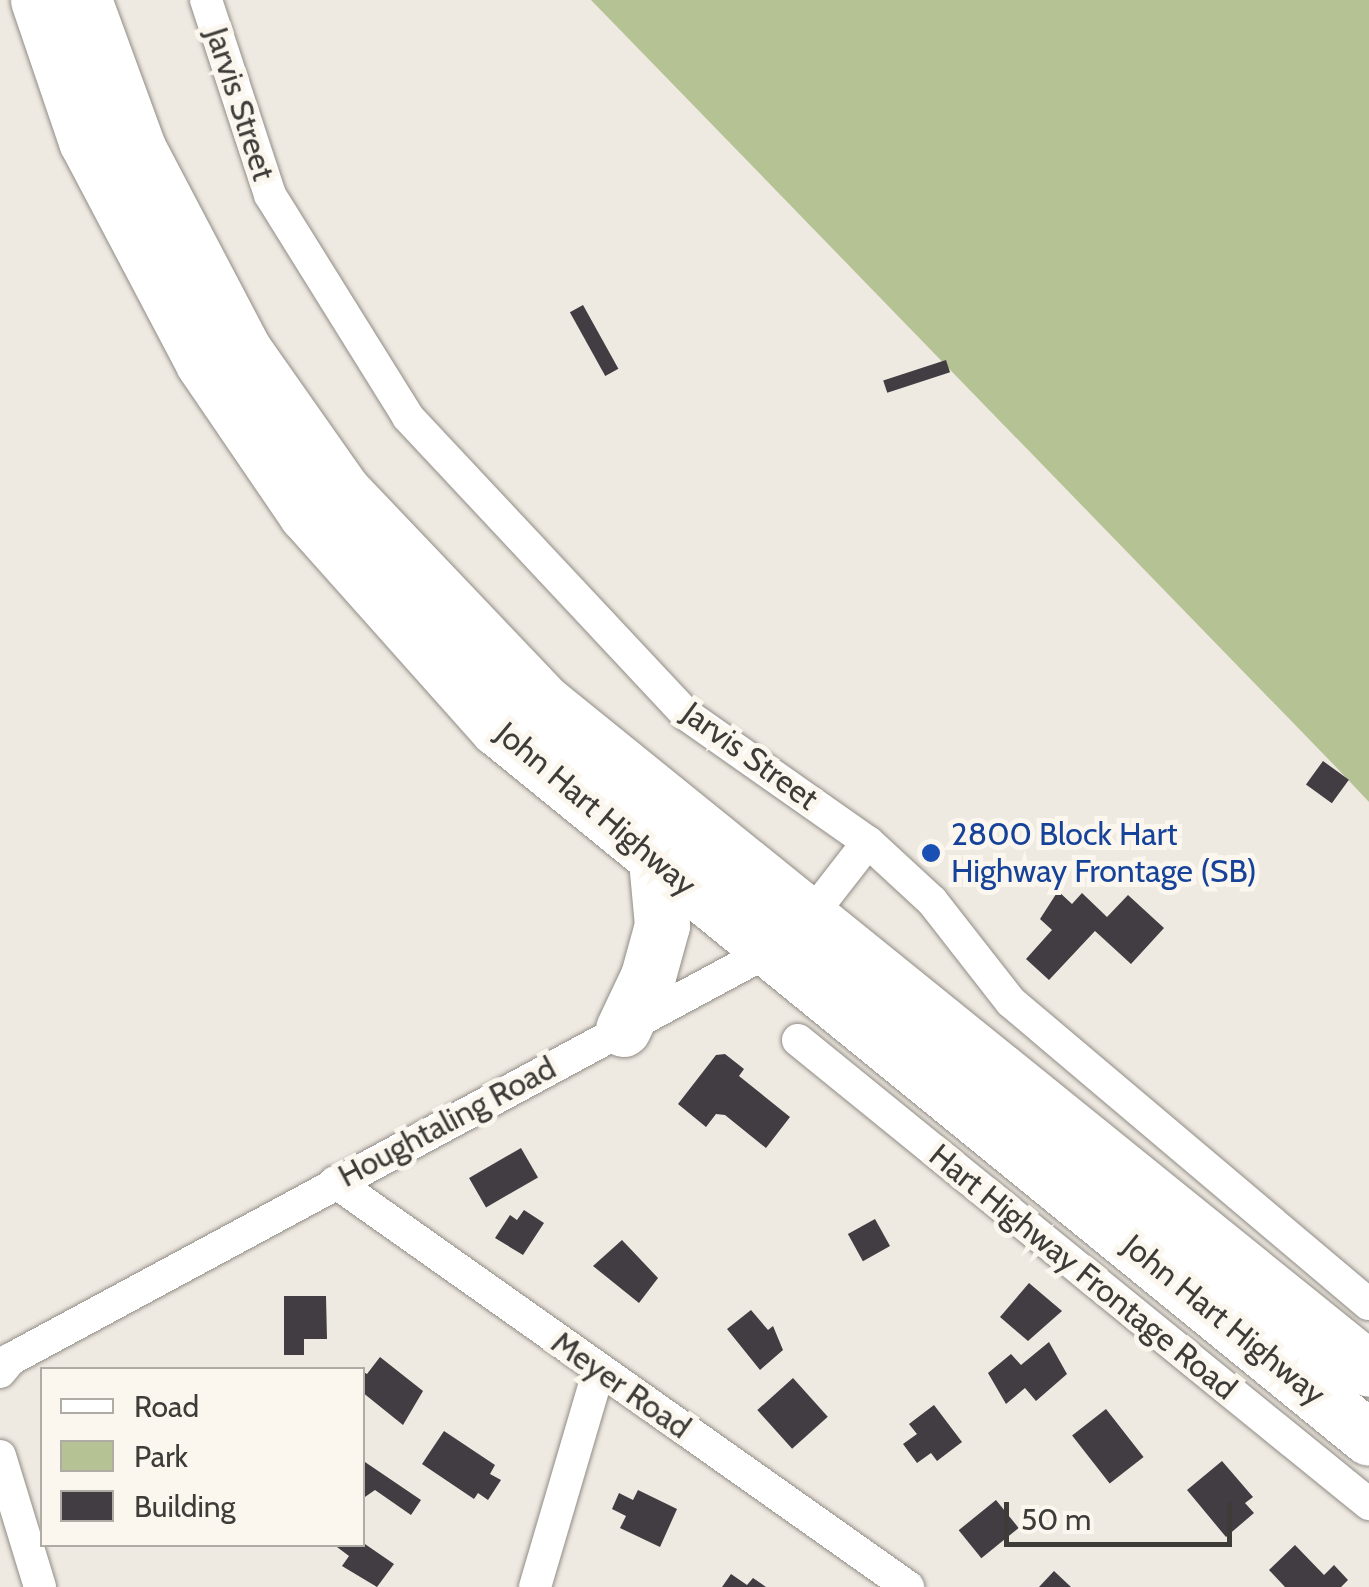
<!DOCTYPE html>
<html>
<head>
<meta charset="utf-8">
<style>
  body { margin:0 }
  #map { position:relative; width:1369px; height:1587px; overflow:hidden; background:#eee9e1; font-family:Cabin,sans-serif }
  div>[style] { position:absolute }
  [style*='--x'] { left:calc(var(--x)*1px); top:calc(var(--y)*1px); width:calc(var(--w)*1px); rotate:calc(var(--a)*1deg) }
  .green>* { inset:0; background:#b5c394 }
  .building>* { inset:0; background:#413d42; transform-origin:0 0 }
  .roads { filter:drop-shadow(0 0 2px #908c85) drop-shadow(0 0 2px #908c85) }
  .minor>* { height:32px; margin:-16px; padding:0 16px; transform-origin:16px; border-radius:16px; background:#fff }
  .trunk>* { height:55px; margin:-27.5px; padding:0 27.5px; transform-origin:27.5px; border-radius:27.5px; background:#fff }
  .dots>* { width:28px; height:28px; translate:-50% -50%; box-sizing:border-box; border:5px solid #fbf7ef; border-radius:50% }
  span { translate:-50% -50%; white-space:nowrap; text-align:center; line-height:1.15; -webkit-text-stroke:10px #fbf7ef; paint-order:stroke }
  .street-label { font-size:32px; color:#3d3c39 }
  .transit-label { font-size:32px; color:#164399 }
  .left { translate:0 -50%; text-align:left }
  .legend { position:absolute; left:40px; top:1367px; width:325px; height:180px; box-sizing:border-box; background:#fbf7ef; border:2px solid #afaca6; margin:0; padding:12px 18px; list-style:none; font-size:30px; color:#3d3c39 }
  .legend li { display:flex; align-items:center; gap:20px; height:50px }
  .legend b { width:50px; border:2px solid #afaca6 }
  .scale { position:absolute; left:1004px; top:1502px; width:228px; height:45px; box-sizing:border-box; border:5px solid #3d3c39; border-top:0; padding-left:12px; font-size:30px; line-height:35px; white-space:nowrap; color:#3d3c39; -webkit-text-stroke:8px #fbf7ef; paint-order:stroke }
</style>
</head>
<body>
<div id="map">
  <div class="green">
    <div style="clip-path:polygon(591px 0,1369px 0,1369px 802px,1335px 766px)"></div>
  </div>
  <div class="building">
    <div style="left:583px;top:305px;width:73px;height:15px;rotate:61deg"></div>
    <div style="left:946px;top:360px;width:13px;height:66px;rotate:72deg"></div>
    <div style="left:1323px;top:761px;width:32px;height:29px;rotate:36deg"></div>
    <div style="clip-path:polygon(1058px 891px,1072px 904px,1082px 893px,1107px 917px,1128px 895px,1164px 928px,1131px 964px,1095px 931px,1049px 980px,1026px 959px,1052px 930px,1040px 919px)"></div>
    <div style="clip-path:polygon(725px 1054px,744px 1069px,739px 1076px,790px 1117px,766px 1148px,725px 1115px,716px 1114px,706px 1127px,678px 1104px,716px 1055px)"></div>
    <div style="left:521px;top:1148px;width:34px;height:60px;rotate:60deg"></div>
    <div style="clip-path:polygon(524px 1210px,544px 1223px,523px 1255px,495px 1238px,510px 1215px,517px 1220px)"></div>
    <div style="left:875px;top:1219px;width:31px;height:31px;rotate:61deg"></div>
    <div style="clip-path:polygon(622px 1240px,658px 1278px,639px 1303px,593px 1266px)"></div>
    <div style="clip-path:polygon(1029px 1283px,1062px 1311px,1028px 1341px,1000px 1317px)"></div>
    <div style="clip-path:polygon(284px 1296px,326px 1296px,327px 1339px,304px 1339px,304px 1355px,284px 1355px)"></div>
    <div style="clip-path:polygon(751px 1310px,768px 1330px,773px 1326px,783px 1350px,760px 1370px,727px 1329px)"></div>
    <div style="clip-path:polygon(1049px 1342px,1067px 1374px,1036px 1401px,1025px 1388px,1006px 1404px,988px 1373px,1011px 1354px,1021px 1365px)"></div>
    <div style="clip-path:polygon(380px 1357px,423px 1391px,403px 1425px,362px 1392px,362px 1371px,367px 1374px)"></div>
    <div style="left:793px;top:1378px;width:52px;height:48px;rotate:48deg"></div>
    <div style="clip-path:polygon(934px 1405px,962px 1442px,937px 1461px,931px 1453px,917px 1463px,903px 1444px,917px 1434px,909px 1424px)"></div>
    <div style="left:1106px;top:1409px;width:61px;height:43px;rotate:52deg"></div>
    <div style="clip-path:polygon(444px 1431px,495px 1465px,490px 1474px,501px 1480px,488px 1500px,478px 1493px,474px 1499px,422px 1464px)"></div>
    <div style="clip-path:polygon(362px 1460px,421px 1500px,411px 1515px,375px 1490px,362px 1499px)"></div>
    <div style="clip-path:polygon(1222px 1461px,1253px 1497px,1245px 1503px,1254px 1513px,1226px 1537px,1187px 1490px)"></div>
    <div style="clip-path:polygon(638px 1490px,677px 1509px,660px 1547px,620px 1528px,626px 1516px,612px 1509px,619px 1493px,633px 1500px)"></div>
    <div style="left:996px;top:1500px;width:36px;height:48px;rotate:51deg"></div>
    <div style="clip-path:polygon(362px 1542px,394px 1564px,377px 1587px,342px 1566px,349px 1556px,333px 1544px)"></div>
    <div style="clip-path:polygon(1295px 1545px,1324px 1575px,1334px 1565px,1348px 1580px,1341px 1587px,1285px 1587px,1269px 1570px)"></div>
    <div style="clip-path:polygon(1054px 1571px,1071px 1587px,1039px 1587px)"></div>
    <div style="clip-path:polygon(731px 1574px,747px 1585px,753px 1578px,766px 1587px,722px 1587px)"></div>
  </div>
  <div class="roads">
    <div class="minor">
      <div style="--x:206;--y:0;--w:205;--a:71.8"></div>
      <div style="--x:270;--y:195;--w:261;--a:58.1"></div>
      <div style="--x:408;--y:417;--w:408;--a:46.9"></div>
      <div style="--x:687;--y:715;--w:221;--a:35.1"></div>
      <div style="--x:868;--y:842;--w:87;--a:42.7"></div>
      <div style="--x:932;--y:901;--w:128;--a:52"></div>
      <div style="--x:1011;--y:1002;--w:468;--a:40.2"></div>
      <div style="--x:798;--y:1040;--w:736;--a:39.1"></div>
      <div style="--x:335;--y:1182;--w:702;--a:35.25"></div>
      <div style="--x:0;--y:1372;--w:17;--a:-50"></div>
      <div style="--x:11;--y:1359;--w:859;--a:-28.3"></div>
      <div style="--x:767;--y:952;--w:59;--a:-40.2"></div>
      <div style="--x:812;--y:914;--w:91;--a:-52.1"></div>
      <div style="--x:0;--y:1456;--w:137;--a:73"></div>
      <div style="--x:535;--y:1587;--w:227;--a:-73.6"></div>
    </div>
    <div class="trunk">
      <div style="--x:38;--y:0;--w:149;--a:71.2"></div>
      <div style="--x:86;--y:141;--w:251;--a:62.2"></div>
      <div style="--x:203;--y:363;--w:183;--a:55.7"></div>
      <div style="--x:306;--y:514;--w:287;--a:48.3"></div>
      <div style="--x:497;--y:728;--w:1124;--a:39.15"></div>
      <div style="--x:84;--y:0;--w:160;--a:69.9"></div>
      <div style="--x:139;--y:150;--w:226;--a:62.3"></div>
      <div style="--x:244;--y:350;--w:172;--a:54.9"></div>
      <div style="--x:343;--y:491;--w:293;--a:46.4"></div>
      <div style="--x:545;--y:703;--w:1059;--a:38.95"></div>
      <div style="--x:623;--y:1029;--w:59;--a:-64.7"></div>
      <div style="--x:648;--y:976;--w:53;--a:-74.6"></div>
      <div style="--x:662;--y:925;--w:65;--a:-95.3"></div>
    </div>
  </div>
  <div class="dots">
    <div style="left:931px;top:853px;background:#1a4fb4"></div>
  </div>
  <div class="street-label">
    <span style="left:240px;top:104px;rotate:72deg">Jarvis Street</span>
    <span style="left:750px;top:756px;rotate:36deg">Jarvis Street</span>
    <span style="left:596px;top:809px;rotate:40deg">John Hart Highway</span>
    <span style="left:447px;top:1122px;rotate:-28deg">Houghtaling Road</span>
    <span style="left:1083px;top:1272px;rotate:39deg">Hart Highway Frontage Road</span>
    <span style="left:1224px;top:1320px;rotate:39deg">John Hart Highway</span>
    <span style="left:621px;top:1385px;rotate:35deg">Meyer Road</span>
  </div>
  <div class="transit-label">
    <span class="left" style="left:951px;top:853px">2800 Block Hart<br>Highway Frontage (SB)</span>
  </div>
  <ul class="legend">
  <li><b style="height:12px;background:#fff"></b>Road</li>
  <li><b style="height:28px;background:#b5c394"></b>Park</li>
  <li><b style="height:28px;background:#413d42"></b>Building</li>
  </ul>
  <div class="scale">50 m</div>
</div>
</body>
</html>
